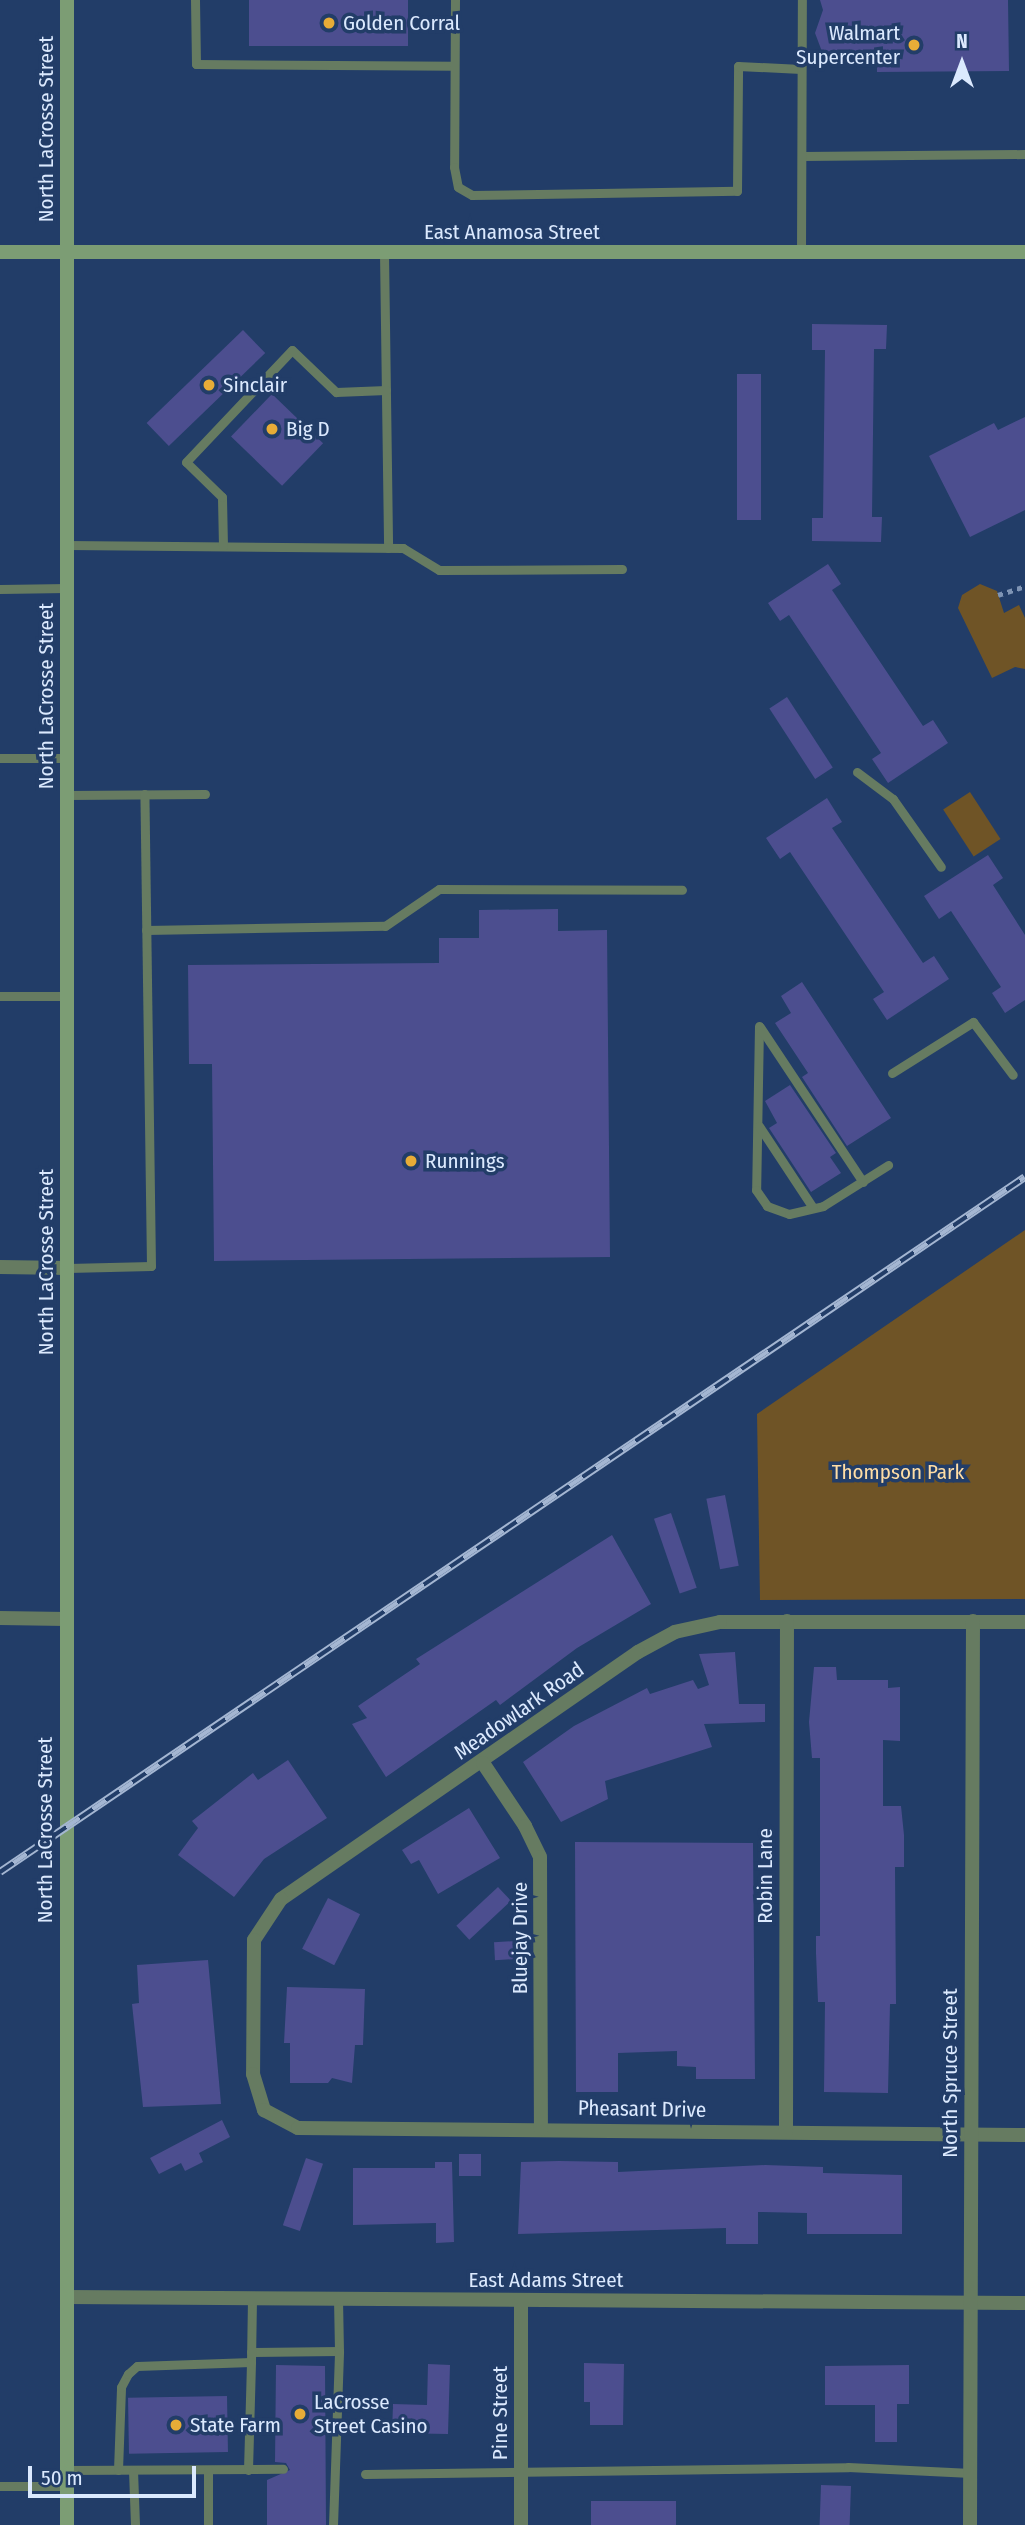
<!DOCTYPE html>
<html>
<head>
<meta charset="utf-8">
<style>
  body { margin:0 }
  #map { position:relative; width:1025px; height:2525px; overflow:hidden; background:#223d68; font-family:"Fira Sans Condensed",sans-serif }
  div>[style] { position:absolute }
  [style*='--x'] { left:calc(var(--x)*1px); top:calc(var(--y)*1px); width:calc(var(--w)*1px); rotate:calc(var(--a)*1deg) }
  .green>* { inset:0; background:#6f5426; transform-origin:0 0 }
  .building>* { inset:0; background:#4c4e8f; transform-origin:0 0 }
  .path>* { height:4.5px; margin-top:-2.25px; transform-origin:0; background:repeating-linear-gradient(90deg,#7f94b4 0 5px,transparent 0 10px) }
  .lane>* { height:9px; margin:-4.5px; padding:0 4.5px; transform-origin:4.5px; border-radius:4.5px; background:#667b61 }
  .street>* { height:14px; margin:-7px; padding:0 7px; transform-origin:7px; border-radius:7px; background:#667b61 }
  .secondary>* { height:14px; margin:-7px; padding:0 7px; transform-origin:7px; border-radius:7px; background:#7c9d74 }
  .rail>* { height:8px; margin-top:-4px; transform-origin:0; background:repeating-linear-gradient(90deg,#223d68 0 16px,#a4b6d2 0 32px); box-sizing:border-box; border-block:2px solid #a4b6d2 }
  .dots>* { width:19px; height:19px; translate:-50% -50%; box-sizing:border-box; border:4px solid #223d68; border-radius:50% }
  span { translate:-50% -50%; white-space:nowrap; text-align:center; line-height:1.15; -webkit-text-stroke:7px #223d68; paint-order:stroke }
  .poi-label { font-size:21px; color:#dbe9fe }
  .left { translate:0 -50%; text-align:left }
  .right { translate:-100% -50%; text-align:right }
  .street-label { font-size:21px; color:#dbe9fe }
  .park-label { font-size:21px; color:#ffdda5 }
  .north { position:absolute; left:927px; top:28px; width:70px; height:70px; -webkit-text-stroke:5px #223d68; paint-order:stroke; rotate:0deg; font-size:19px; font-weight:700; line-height:28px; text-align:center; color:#dbe9fe }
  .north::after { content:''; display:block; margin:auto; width:24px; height:32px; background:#dbe9fe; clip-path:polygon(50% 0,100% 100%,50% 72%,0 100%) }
  .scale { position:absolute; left:28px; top:2466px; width:168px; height:32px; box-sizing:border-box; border:4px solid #dbe9fe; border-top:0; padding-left:9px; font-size:21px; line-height:24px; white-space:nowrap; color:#dbe9fe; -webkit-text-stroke:5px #223d68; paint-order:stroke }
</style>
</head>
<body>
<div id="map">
  <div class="green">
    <div style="clip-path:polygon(980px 584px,997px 591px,1004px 613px,1019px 605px,1025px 618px,1025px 669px,1015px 667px,992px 678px,958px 608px,962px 595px)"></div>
    <div style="left:970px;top:792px;width:56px;height:32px;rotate:57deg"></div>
    <div style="clip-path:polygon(1025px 1230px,1025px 1599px,760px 1600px,757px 1414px)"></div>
  </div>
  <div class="building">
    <div style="left:249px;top:0;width:159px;height:46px"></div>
    <div style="clip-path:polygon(820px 0,1008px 0,1009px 71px,877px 72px,877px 56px,824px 57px,815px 33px,823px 10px)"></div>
    <div style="clip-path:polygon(812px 324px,887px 325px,886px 349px,874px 349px,872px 517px,882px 517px,881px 542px,812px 541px,812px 518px,823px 518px,825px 350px,812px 350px)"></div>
    <div style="left:243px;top:330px;width:32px;height:134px;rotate:46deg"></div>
    <div style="left:737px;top:374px;width:24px;height:146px"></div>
    <div style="left:272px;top:394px;width:71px;height:59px;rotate:44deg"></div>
    <div style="clip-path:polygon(1025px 417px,1025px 510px,970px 537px,929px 456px,994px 423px,998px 430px)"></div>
    <div style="clip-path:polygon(828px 564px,841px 584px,832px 590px,923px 726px,933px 720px,948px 743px,888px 783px,872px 759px,881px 753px,789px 615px,780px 621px,768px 603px)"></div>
    <div style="left:787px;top:697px;width:84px;height:21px;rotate:57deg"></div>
    <div style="clip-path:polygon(827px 798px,842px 822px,832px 828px,923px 963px,934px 956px,949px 979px,887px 1020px,873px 999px,884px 992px,790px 852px,780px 859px,766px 838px)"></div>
    <div style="clip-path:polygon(988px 855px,1003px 878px,993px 885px,1025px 935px,1025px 1000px,1005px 1013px,992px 993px,1001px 987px,951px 911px,939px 919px,924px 896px)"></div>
    <div style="clip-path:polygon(558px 909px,558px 931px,607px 930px,610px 1257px,214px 1261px,212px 1064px,189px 1064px,188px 965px,439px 963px,439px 938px,479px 938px,479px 910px)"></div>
    <div style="clip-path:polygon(802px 982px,891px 1118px,847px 1146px,802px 1077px,808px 1073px,775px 1023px,791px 1013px,781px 996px)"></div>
    <div style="clip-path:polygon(790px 1085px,836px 1153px,830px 1157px,841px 1173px,811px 1192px,769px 1128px,777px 1123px,765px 1101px)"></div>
    <div style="left:725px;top:1495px;width:72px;height:19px;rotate:79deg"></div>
    <div style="left:671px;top:1513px;width:79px;height:18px;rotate:71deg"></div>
    <div style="clip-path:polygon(612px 1535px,651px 1604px,577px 1648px,500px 1705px,496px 1700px,386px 1777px,352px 1724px,367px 1718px,358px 1706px,420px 1664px,416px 1659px)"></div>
    <div style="clip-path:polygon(735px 1652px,739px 1704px,765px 1704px,765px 1722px,704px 1724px,712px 1747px,605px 1781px,608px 1799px,561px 1822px,523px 1762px,574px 1726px,647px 1688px,650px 1694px,693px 1680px,698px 1689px,709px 1685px,699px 1654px)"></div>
    <div style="clip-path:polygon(814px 1667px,836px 1667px,837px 1680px,888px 1680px,888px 1688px,900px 1687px,900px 1741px,883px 1740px,883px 1806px,901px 1806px,904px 1835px,904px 1867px,895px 1867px,896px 2004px,890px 2004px,888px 2093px,824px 2092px,825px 2002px,818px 2002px,816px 1953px,816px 1936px,820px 1936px,820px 1758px,812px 1758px,809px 1722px)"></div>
    <div style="clip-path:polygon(288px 1760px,327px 1818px,264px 1859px,234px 1897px,178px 1855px,198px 1828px,192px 1821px,253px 1773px,258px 1780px)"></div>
    <div style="clip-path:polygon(469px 1808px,500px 1858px,438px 1894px,419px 1860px,411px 1864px,402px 1850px)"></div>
    <div style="clip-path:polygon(575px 1842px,753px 1843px,755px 2079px,696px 2079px,696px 2067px,677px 2066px,677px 2051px,618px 2053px,618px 2092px,576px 2092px)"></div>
    <div style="left:498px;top:1887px;width:19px;height:57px;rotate:47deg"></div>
    <div style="left:328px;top:1898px;width:36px;height:57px;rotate:27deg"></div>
    <div style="left:516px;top:1941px;width:18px;height:22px;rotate:87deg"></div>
    <div style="clip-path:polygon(208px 1960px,221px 2104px,143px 2107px,132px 2004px,139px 2003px,137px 1965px)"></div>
    <div style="clip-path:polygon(287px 1987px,365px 1989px,363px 2045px,355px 2045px,352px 2083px,332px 2078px,328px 2083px,290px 2083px,290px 2043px,284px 2043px)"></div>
    <div style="clip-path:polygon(222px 2120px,230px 2137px,199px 2153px,203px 2162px,185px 2171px,181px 2163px,159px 2174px,150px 2158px)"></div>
    <div style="left:459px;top:2154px;width:22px;height:22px"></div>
    <div style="left:306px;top:2158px;width:18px;height:71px;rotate:19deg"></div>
    <div style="clip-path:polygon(559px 2161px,618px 2162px,618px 2172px,765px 2165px,823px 2167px,823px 2173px,902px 2175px,902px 2234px,807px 2234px,807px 2213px,758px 2212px,758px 2244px,726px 2244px,726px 2228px,518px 2234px,521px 2162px)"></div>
    <div style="clip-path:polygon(435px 2162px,452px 2162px,454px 2242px,436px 2243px,436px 2223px,353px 2225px,353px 2168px,435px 2168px)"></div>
    <div style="clip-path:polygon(584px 2363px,624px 2364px,623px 2425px,590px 2425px,590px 2402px,584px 2402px)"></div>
    <div style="clip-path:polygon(428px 2364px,450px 2365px,448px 2434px,392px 2433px,393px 2404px,427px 2405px)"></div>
    <div style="clip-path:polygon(276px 2365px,325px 2366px,326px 2525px,267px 2525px,267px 2480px,290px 2470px,286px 2463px,275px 2462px)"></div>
    <div style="clip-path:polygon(909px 2365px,909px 2404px,897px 2404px,897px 2442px,875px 2442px,875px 2405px,825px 2405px,825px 2366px)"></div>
    <div style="left:227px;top:2396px;width:56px;height:99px;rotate:89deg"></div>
    <div style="left:821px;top:2485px;width:30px;height:40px;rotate:2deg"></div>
    <div style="left:591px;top:2501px;width:85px;height:24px"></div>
  </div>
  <div class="path">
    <div style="--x:998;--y:595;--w:28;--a:-18"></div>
  </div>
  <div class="lane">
    <div style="--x:195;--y:0;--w:64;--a:89.1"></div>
    <div style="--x:196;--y:64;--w:258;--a:0.4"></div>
    <div style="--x:455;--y:0;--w:167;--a:90.3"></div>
    <div style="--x:454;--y:167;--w:20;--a:79"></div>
    <div style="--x:458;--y:187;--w:16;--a:30"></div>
    <div style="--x:472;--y:195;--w:265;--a:-0.9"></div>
    <div style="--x:737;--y:191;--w:125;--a:-89.5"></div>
    <div style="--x:738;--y:66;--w:63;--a:2.7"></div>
    <div style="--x:802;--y:156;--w:223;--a:-0.5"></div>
    <div style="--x:384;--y:253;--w:295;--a:89.2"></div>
    <div style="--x:801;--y:253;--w:253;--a:-89.8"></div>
    <div style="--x:67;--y:545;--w:336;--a:0.5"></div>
    <div style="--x:403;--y:548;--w:42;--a:31.4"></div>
    <div style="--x:439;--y:570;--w:183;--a:-0.3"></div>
    <div style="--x:223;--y:546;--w:49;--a:-91.2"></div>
    <div style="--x:222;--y:497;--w:50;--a:-135.8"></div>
    <div style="--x:186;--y:462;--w:154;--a:-46.6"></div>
    <div style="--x:292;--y:350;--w:61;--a:43.7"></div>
    <div style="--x:336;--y:392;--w:50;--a:-2.3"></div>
    <div style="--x:0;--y:589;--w:67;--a:-0.9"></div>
    <div style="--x:0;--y:758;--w:68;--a:0"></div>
    <div style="--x:857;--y:772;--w:45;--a:36.9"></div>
    <div style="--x:893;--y:799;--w:83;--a:54.8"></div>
    <div style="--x:68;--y:795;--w:137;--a:-0.4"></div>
    <div style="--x:146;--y:930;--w:239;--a:-1"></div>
    <div style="--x:385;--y:926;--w:65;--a:-34.4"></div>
    <div style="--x:439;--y:889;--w:243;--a:0.2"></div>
    <div style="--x:0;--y:996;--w:68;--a:0"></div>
    <div style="--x:759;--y:1026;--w:164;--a:91"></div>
    <div style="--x:756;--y:1190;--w:19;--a:55"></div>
    <div style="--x:767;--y:1206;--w:23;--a:20"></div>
    <div style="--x:789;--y:1214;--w:35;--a:-13"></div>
    <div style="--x:823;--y:1206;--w:77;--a:-32.2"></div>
    <div style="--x:760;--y:1027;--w:186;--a:56.4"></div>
    <div style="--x:892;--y:1073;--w:96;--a:-32.2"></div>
    <div style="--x:973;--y:1022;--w:66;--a:53"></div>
    <div style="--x:759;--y:1126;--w:98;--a:56.6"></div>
    <div style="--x:68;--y:1268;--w:83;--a:-1.4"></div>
    <div style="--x:151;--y:1266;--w:472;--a:-90.8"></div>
    <div style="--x:251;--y:2352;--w:88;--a:-0.7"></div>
    <div style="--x:339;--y:2351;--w:52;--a:-91.1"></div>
    <div style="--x:67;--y:2470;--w:216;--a:-0.3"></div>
    <div style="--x:118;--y:2470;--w:83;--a:-87.9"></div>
    <div style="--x:121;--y:2387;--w:15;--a:-62"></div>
    <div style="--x:128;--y:2374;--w:12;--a:-42"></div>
    <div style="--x:137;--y:2366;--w:114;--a:-2"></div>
    <div style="--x:251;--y:2362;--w:63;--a:-89.1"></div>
    <div style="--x:133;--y:2470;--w:55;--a:87.9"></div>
    <div style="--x:248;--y:2470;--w:108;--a:-88.4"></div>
    <div style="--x:365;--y:2474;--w:483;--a:-0.8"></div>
    <div style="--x:848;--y:2467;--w:123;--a:2.8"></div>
    <div style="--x:0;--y:2486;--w:67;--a:0"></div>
    <div style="--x:208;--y:2525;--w:54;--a:-90"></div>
    <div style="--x:333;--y:2525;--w:174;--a:-88"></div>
  </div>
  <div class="street">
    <div style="--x:0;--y:1267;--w:68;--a:0.8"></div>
    <div style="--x:0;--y:1618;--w:66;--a:0.9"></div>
    <div style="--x:1025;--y:1622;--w:305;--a:180"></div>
    <div style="--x:720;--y:1622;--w:46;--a:167.5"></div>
    <div style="--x:675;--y:1632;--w:42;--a:151.6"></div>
    <div style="--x:638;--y:1652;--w:434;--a:145.3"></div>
    <div style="--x:281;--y:1899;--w:49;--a:123.4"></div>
    <div style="--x:254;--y:1940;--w:134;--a:90.4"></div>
    <div style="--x:253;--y:2074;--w:38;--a:73"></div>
    <div style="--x:264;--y:2110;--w:38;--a:28"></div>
    <div style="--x:298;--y:2128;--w:727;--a:0.55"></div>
    <div style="--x:483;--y:1763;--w:76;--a:56.3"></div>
    <div style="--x:525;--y:1826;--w:34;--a:64"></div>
    <div style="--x:540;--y:1857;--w:272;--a:89.8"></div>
    <div style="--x:786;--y:2132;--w:511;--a:-89.89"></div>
    <div style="--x:67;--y:2297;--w:958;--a:0.36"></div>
    <div style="--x:521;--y:2300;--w:225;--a:90"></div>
    <div style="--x:970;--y:2525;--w:904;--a:-89.81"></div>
  </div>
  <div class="secondary">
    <div style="--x:67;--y:0;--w:2525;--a:90"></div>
    <div style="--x:0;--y:252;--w:1025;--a:0"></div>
  </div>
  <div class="rail">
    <div style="--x:0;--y:1872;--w:1238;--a:-34.14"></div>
  </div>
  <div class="dots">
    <div style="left:329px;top:23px;background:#e7ac37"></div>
    <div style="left:914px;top:45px;background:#e7ac37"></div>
    <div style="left:209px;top:385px;background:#e7ac37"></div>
    <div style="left:272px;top:429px;background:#e7ac37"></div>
    <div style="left:411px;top:1161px;background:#e7ac37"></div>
    <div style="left:300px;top:2414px;background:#e7ac37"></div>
    <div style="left:176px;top:2425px;background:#e7ac37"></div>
  </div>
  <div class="poi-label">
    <span class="left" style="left:343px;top:23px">Golden Corral</span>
    <span class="right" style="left:900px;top:45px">Walmart<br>Supercenter</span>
    <span class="left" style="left:223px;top:385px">Sinclair</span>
    <span class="left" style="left:286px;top:429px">Big D</span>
    <span class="left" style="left:425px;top:1161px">Runnings</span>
    <span class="left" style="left:314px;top:2414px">LaCrosse<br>Street Casino</span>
    <span class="left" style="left:190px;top:2425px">State Farm</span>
  </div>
  <div class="street-label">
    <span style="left:46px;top:129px;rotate:-90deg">North LaCrosse Street</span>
    <span style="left:512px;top:232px">East Anamosa Street</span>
    <span style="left:46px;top:696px;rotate:-90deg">North LaCrosse Street</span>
    <span style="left:46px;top:1262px;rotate:-90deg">North LaCrosse Street</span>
    <span style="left:519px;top:1711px;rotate:-35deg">Meadowlark Road</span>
    <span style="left:45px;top:1830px;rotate:-90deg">North LaCrosse Street</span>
    <span style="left:765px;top:1876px;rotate:-90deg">Robin Lane</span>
    <span style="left:520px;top:1938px;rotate:-90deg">Bluejay Drive</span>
    <span style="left:950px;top:2073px;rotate:-90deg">North Spruce Street</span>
    <span style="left:642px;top:2109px;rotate:1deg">Pheasant Drive</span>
    <span style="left:546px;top:2280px">East Adams Street</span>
    <span style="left:500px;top:2413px;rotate:-90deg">Pine Street</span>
  </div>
  <div class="park-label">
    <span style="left:898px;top:1472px">Thompson Park</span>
  </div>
  <div class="north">N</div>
  <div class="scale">50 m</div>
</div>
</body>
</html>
